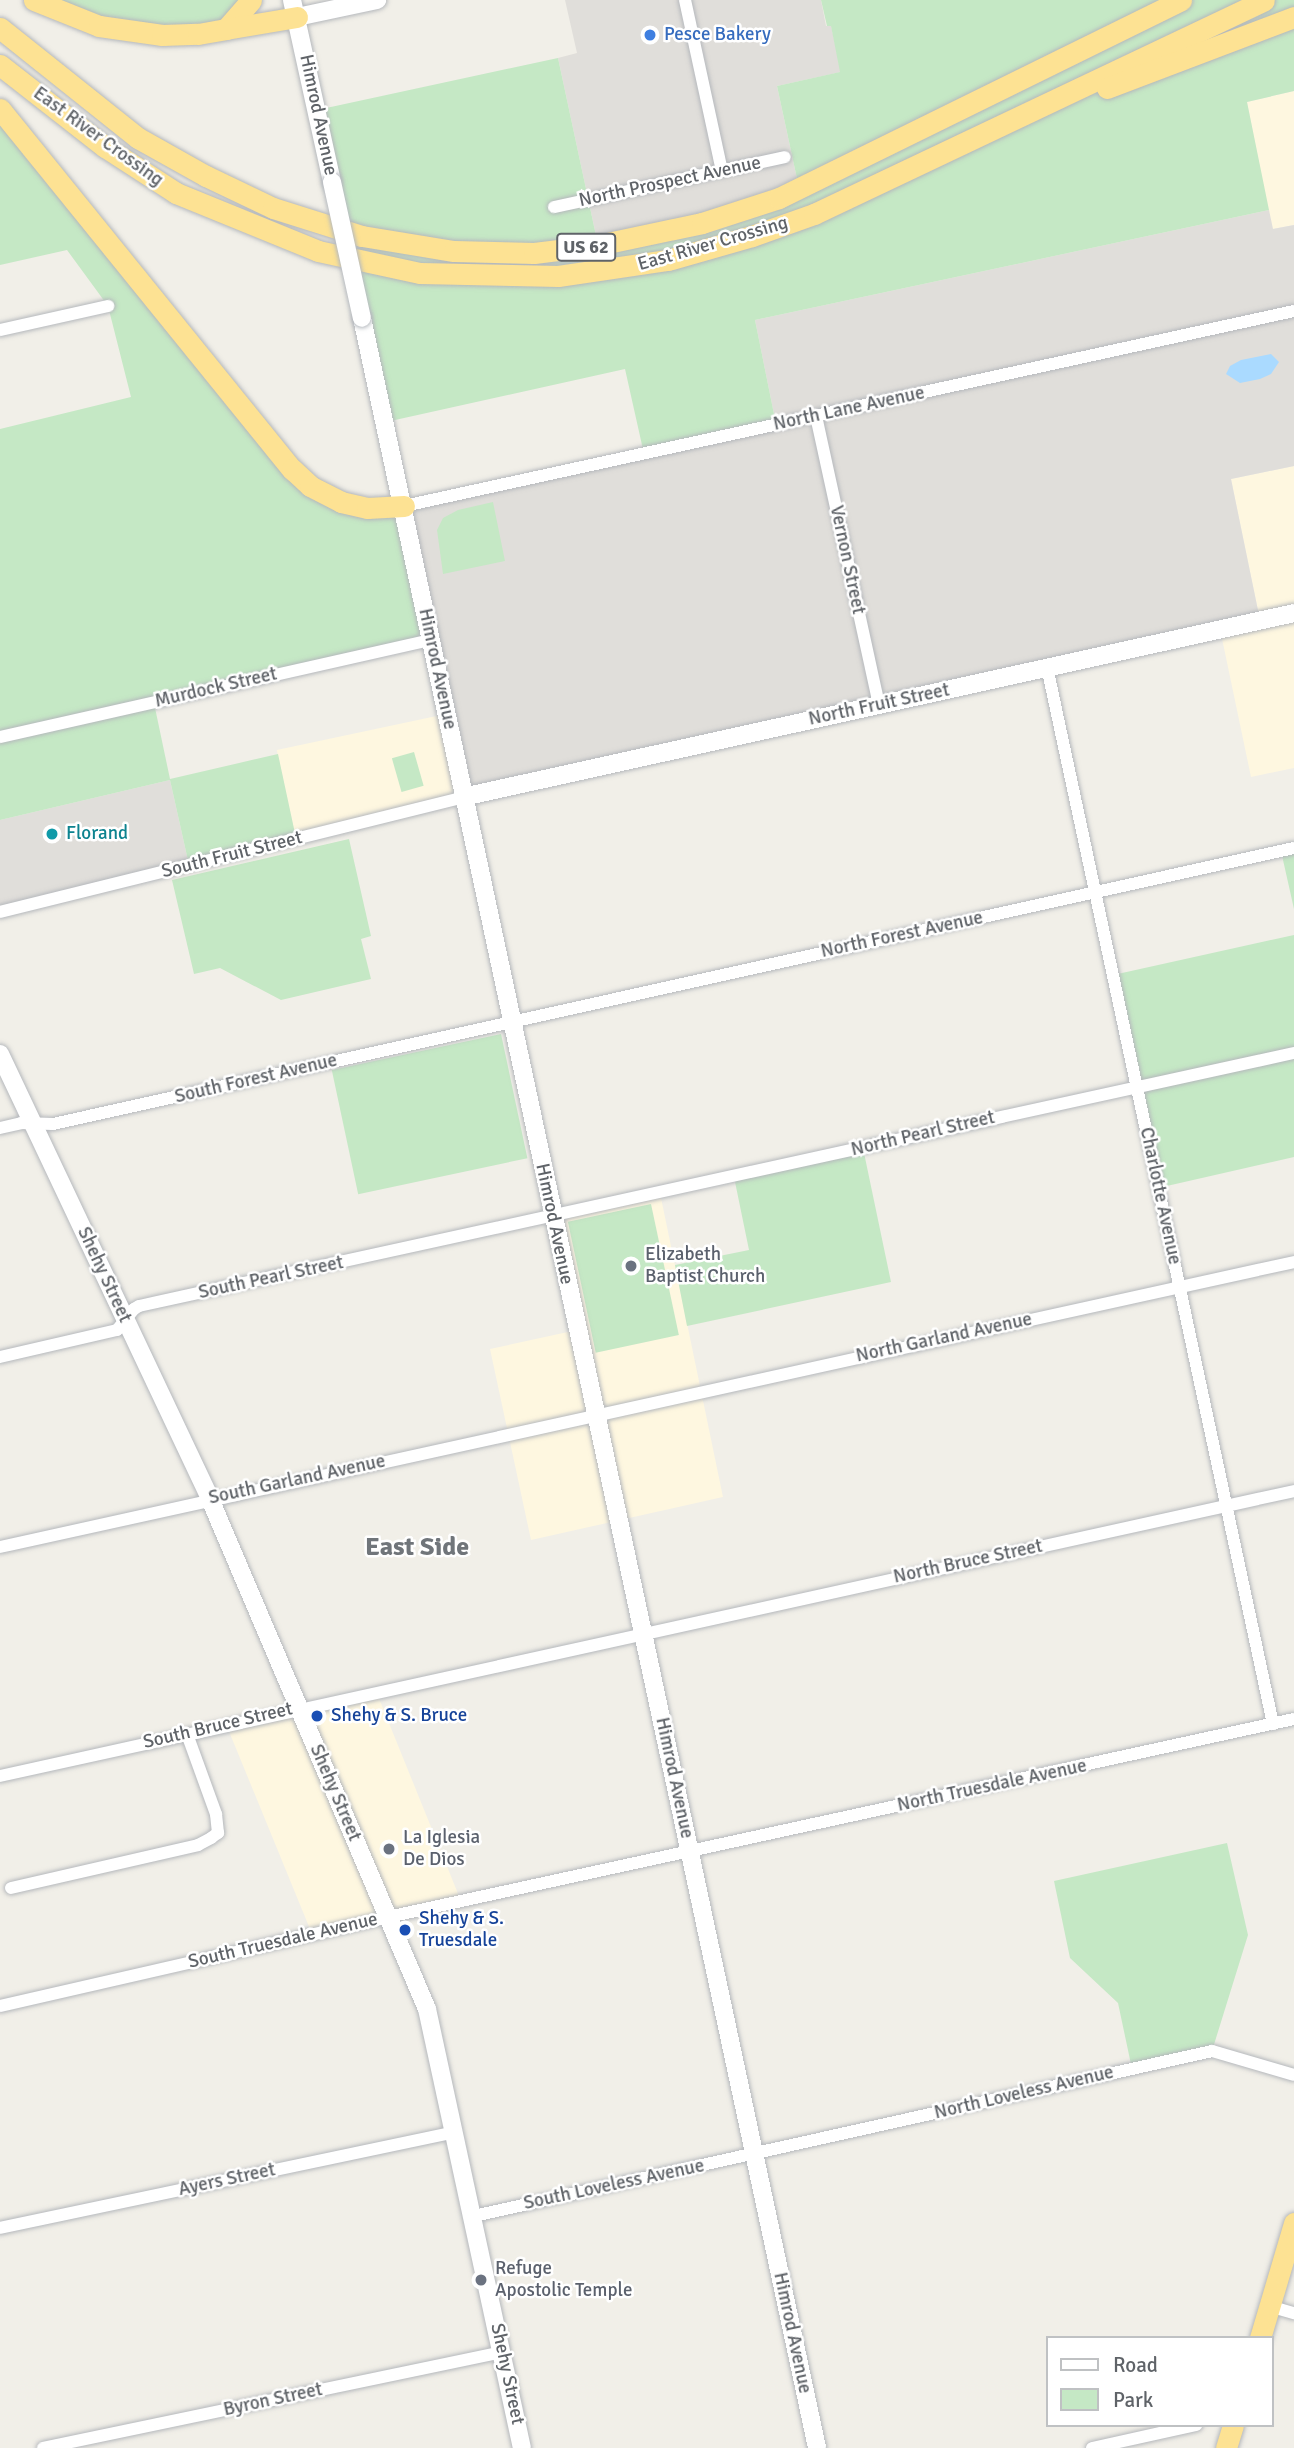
<!DOCTYPE html>
<html>
<head>
<meta charset="utf-8">
<style>
  body { margin:0 }
  #map { position:relative; width:1294px; height:2448px; overflow:hidden; background:#f1efe8; font-family:Signika,sans-serif }
  div>[style] { position:absolute }
  [style*='--x'] { left:calc(var(--x)*1px); top:calc(var(--y)*1px); width:calc(var(--w)*1px); rotate:calc(var(--a)*1deg) }
  .commercial>* { inset:0; background:#fef7e0; transform-origin:0 0 }
  .industrial>* { inset:0; background:#e0deda }
  .green>* { inset:0; background:#c5e8c5; transform-origin:0 0 }
  .water>* { inset:0; background:#aadaff }
  .roads { filter:drop-shadow(0 0 2px #b5b8bc) drop-shadow(0 0 2px #b5b8bc) }
  .street>* { height:12px; margin:-6px; padding:0 6px; transform-origin:6px; border-radius:6px; background:#fff }
  .secondary>* { height:18px; margin:-9px; padding:0 9px; transform-origin:9px; border-radius:9px; background:#fff }
  .highway>* { height:21px; margin:-10.5px; padding:0 10.5px; transform-origin:10.5px; border-radius:10.5px; background:#fde293 }
  .bridges { filter:drop-shadow(0 0 2px #b6babf) drop-shadow(0 0 2px #b6babf) }
  .secondary-bridge>* { height:18px; margin:-9px; padding:0 9px; transform-origin:9px; border-radius:9px; background:#fff }
  .dots>* { width:19px; height:19px; translate:-50% -50%; box-sizing:border-box; border:4px solid #fff; border-radius:50% }
  span { translate:-50% -50%; white-space:nowrap; text-align:center; line-height:1.15; -webkit-text-stroke:5px #fff; paint-order:stroke }
  .shield-label span { padding:2px 5px; background:#fff; border:2px solid; border-radius:5px; -webkit-text-stroke-width:0 }
  .shield-label { font-size:18px; color:#5f6368; font-weight:700 }
  .shop-label { font-size:19px; color:#366cbe }
  .left { translate:0 -50%; text-align:left }
  .street-label { font-size:19px; color:#5f6368 }
  .culture-label { font-size:19px; color:#0d838f }
  .worship-label { font-size:19px; color:#5b616d }
  .transit-label { font-size:19px; color:#164399 }
  .district-label { font-size:26px; color:#70757a; font-weight:700 }
  .legend { position:absolute; left:1046px; top:2336px; width:228px; height:91px; box-sizing:border-box; background:#fff; border:2px solid #bfc1c3; margin:0; padding:9px 12px; list-style:none; font-size:21px; color:#5f6368 }
  .legend li { display:flex; align-items:center; gap:14px; height:35px }
  .legend b { width:35px; border:2px solid #bfc1c3 }
</style>
</head>
<body>
<div id="map">
  <div class="commercial">
    <div style="clip-path:polygon(1294px 91px,1294px 225px,1272px 229px,1247px 102px)"></div>
    <div style="clip-path:polygon(1294px 466px,1294px 768px,1251px 777px,1220px 629px,1260px 620px,1231px 479px)"></div>
    <div style="left:446px;top:714px;width:85px;height:173px;rotate:78deg"></div>
    <div style="clip-path:polygon(660px 1193px,723px 1497px,531px 1540px,490px 1349px,577px 1330px,553px 1216px)"></div>
    <div style="clip-path:polygon(376px 1691px,461px 1901px,312px 1934px,226px 1724px)"></div>
  </div>
  <div class="industrial">
    <div style="clip-path:polygon(565px 0,821px 0,826px 26px,831px 25px,841px 72px,777px 86px,799px 188px,598px 245px,558px 58px,577px 53px)"></div>
    <div style="clip-path:polygon(1269px 210px,1273px 229px,1294px 225px,1294px 466px,1231px 479px,1260px 620px,463px 797px,404px 506px,776px 424px,755px 320px)"></div>
    <div style="clip-path:polygon(170px 780px,189px 865px,0 912px,0 820px)"></div>
  </div>
  <div class="green">
    <div style="clip-path:polygon(34px 0,251px 0,226px 29px,162px 35px)"></div>
    <div style="clip-path:polygon(821px 0,1294px 0,1294px 91px,1247px 102px,1269px 210px,755px 320px,776px 424px,644px 454px,625px 369px,386px 422px,317px 110px,558px 58px,598px 245px,799px 188px,777px 86px,840px 72px,831px 26px,827px 26px)"></div>
    <div style="clip-path:polygon(0 109px,310px 486px,404px 506px,431px 640px,154px 703px,170px 779px,278px 754px,296px 838px,189px 865px,170px 780px,0 820px,0 429px,131px 397px,108px 306px,67px 250px,0 265px)"></div>
    <div style="clip-path:polygon(493px 502px,505px 561px,443px 574px,437px 530px,443px 518px,458px 510px)"></div>
    <div style="left:414px;top:752px;width:35px;height:23px;rotate:74deg"></div>
    <div style="clip-path:polygon(349px 839px,371px 936px,361px 939px,371px 979px,281px 1000px,220px 968px,194px 974px,172px 880px)"></div>
    <div style="clip-path:polygon(1294px 848px,1294px 909px,1281px 851px)"></div>
    <div style="clip-path:polygon(1294px 935px,1294px 1157px,1158px 1188px,1113px 975px)"></div>
    <div style="left:501px;top:1034px;width:127px;height:173px;rotate:78deg"></div>
    <div style="clip-path:polygon(863px 1148px,891px 1282px,687px 1326px,675px 1265px,749px 1250px,734px 1177px)"></div>
    <div style="left:651px;top:1204px;width:134px;height:85px;rotate:78deg"></div>
    <div style="clip-path:polygon(1227px 1843px,1248px 1935px,1212px 2051px,1132px 2069px,1118px 2003px,1070px 1958px,1054px 1881px)"></div>
  </div>
  <div class="water">
    <div style="clip-path:polygon(1271px 354px,1279px 362px,1271px 374px,1260px 379px,1240px 383px,1226px 374px,1230px 366px,1241px 360px)"></div>
  </div>
  <div class="roads">
    <div class="street">
      <div style="--x:685;--y:0;--w:175;--a:77.8"></div>
      <div style="--x:554;--y:207;--w:236;--a:-12.2"></div>
      <div style="--x:0;--y:330;--w:111;--a:-12.5"></div>
      <div style="--x:816;--y:416;--w:295;--a:77.7"></div>
      <div style="--x:404;--y:506;--w:911;--a:-12.36"></div>
      <div style="--x:1047;--y:667;--w:1081;--a:77.93"></div>
      <div style="--x:0;--y:737;--w:442;--a:-12.7"></div>
      <div style="--x:0;--y:912;--w:477;--a:-13.9"></div>
      <div style="--x:0;--y:1128;--w:22;--a:-13"></div>
      <div style="--x:21;--y:1123;--w:32;--a:2"></div>
      <div style="--x:53;--y:1124;--w:1271;--a:-12.54"></div>
      <div style="--x:0;--y:1357;--w:120;--a:-13"></div>
      <div style="--x:117;--y:1330;--w:27;--a:-51"></div>
      <div style="--x:134;--y:1309;--w:6;--a:-31"></div>
      <div style="--x:139;--y:1306;--w:1182;--a:-12.36"></div>
      <div style="--x:0;--y:1547;--w:1325;--a:-12.42"></div>
      <div style="--x:0;--y:1776;--w:1325;--a:-12.42"></div>
      <div style="--x:11;--y:1888;--w:192;--a:-12.9"></div>
      <div style="--x:198;--y:1845;--w:15;--a:-28"></div>
      <div style="--x:211;--y:1838;--w:9;--a:-36"></div>
      <div style="--x:218;--y:1833;--w:19;--a:-96"></div>
      <div style="--x:216;--y:1814;--w:85;--a:-109.9"></div>
      <div style="--x:0;--y:2006;--w:398;--a:-12.9"></div>
      <div style="--x:388;--y:1917;--w:927;--a:-12.33"></div>
      <div style="--x:474;--y:2216;--w:756;--a:-12.6"></div>
      <div style="--x:1212;--y:2051;--w:85;--a:16.3"></div>
      <div style="--x:0;--y:2228;--w:465;--a:-11.9"></div>
      <div style="--x:1269;--y:2306;--w:26;--a:16"></div>
      <div style="--x:43;--y:2448;--w:469;--a:-11.8"></div>
      <div style="--x:1092;--y:2448;--w:107;--a:-12.5"></div>
    </div>
    <div class="secondary">
      <div style="--x:292;--y:0;--w:186;--a:77.6"></div>
      <div style="--x:297;--y:17;--w:82;--a:-12"></div>
      <div style="--x:362;--y:318;--w:2178;--a:77.94"></div>
      <div style="--x:463;--y:797;--w:851;--a:-12.48"></div>
      <div style="--x:0;--y:1054;--w:492;--a:64.7"></div>
      <div style="--x:210;--y:1499;--w:554;--a:66.95"></div>
      <div style="--x:427;--y:2009;--w:449;--a:77.8"></div>
    </div>
    <div class="highway">
      <div style="--x:34;--y:0;--w:70;--a:21.8"></div>
      <div style="--x:99;--y:26;--w:64;--a:8.1"></div>
      <div style="--x:162;--y:35;--w:36;--a:-2"></div>
      <div style="--x:198;--y:34;--w:28;--a:-10"></div>
      <div style="--x:226;--y:29;--w:38;--a:-49"></div>
      <div style="--x:0;--y:28;--w:176;--a:38.6"></div>
      <div style="--x:138;--y:138;--w:78;--a:29.2"></div>
      <div style="--x:206;--y:176;--w:74;--a:25.5"></div>
      <div style="--x:273;--y:208;--w:93;--a:17.5"></div>
      <div style="--x:362;--y:236;--w:93;--a:9.3"></div>
      <div style="--x:454;--y:251;--w:80;--a:1.4"></div>
      <div style="--x:534;--y:253;--w:64;--a:-7.1"></div>
      <div style="--x:598;--y:245;--w:106;--a:-11.9"></div>
      <div style="--x:702;--y:223;--w:81;--a:-18"></div>
      <div style="--x:779;--y:198;--w:448;--a:-26.2"></div>
      <div style="--x:226;--y:29;--w:72;--a:-9.6"></div>
      <div style="--x:0;--y:65;--w:133;--a:38"></div>
      <div style="--x:105;--y:147;--w:85;--a:32.9"></div>
      <div style="--x:176;--y:193;--w:153;--a:22.2"></div>
      <div style="--x:318;--y:251;--w:104;--a:12.2"></div>
      <div style="--x:420;--y:273;--w:138;--a:1.2"></div>
      <div style="--x:558;--y:276;--w:111;--a:-8.3"></div>
      <div style="--x:668;--y:260;--w:87;--a:-15.9"></div>
      <div style="--x:752;--y:236;--w:66;--a:-19.5"></div>
      <div style="--x:814;--y:214;--w:498;--a:-25.4"></div>
      <div style="--x:1107;--y:88;--w:200;--a:-20.8"></div>
      <div style="--x:0;--y:109;--w:464;--a:51"></div>
      <div style="--x:292;--y:469;--w:25;--a:43"></div>
      <div style="--x:310;--y:486;--w:35;--a:27"></div>
      <div style="--x:341;--y:502;--w:27;--a:13"></div>
      <div style="--x:367;--y:508;--w:37;--a:-3"></div>
      <div style="--x:1260;--y:2338;--w:120;--a:-73.5"></div>
      <div style="--x:1226;--y:2448;--w:24;--a:-73"></div>
    </div>
  </div>
  <div class="bridges">
    <div class="secondary-bridge">
      <div style="--x:332;--y:182;--w:139;--a:77.6"></div>
    </div>
  </div>
  <div class="dots">
    <div style="left:650px;top:35px;background:#3f7fe0"></div>
    <div style="left:52px;top:834px;background:#0f9aa8"></div>
    <div style="left:631px;top:1266px;background:#6b7280"></div>
    <div style="left:317px;top:1716px;background:#1a4fb4"></div>
    <div style="left:389px;top:1849px;background:#6b7280"></div>
    <div style="left:405px;top:1930px;background:#1a4fb4"></div>
    <div style="left:481px;top:2280px;background:#6b7280"></div>
  </div>
  <div class="shield-label">
    <span style="left:586px;top:247px">US 62</span>
  </div>
  <div class="shop-label">
    <span class="left" style="left:664px;top:35px">Pesce Bakery</span>
  </div>
  <div class="street-label">
    <span style="left:318px;top:115px;rotate:78deg">Himrod Avenue</span>
    <span style="left:98px;top:137px;rotate:36deg">East River Crossing</span>
    <span style="left:670px;top:182px;rotate:-12deg">North Prospect Avenue</span>
    <span style="left:713px;top:244px;rotate:-16deg">East River Crossing</span>
    <span style="left:849px;top:409px;rotate:-12deg">North Lane Avenue</span>
    <span style="left:847px;top:560px;rotate:78deg">Vernon Street</span>
    <span style="left:437px;top:669px;rotate:78deg">Himrod Avenue</span>
    <span style="left:216px;top:688px;rotate:-13deg">Murdock Street</span>
    <span style="left:879px;top:705px;rotate:-12deg">North Fruit Street</span>
    <span style="left:232px;top:855px;rotate:-14deg">South Fruit Street</span>
    <span style="left:902px;top:935px;rotate:-12deg">North Forest Avenue</span>
    <span style="left:256px;top:1079px;rotate:-13deg">South Forest Avenue</span>
    <span style="left:923px;top:1134px;rotate:-13deg">North Pearl Street</span>
    <span style="left:1160px;top:1196px;rotate:78deg">Charlotte Avenue</span>
    <span style="left:554px;top:1224px;rotate:78deg">Himrod Avenue</span>
    <span style="left:104px;top:1275px;rotate:65deg">Shehy Street</span>
    <span style="left:271px;top:1278px;rotate:-12deg">South Pearl Street</span>
    <span style="left:944px;top:1338px;rotate:-12deg">North Garland Avenue</span>
    <span style="left:297px;top:1480px;rotate:-12deg">South Garland Avenue</span>
    <span style="left:968px;top:1562px;rotate:-12deg">North Bruce Street</span>
    <span style="left:218px;top:1726px;rotate:-13deg">South Bruce Street</span>
    <span style="left:674px;top:1778px;rotate:78deg">Himrod Avenue</span>
    <span style="left:992px;top:1786px;rotate:-12deg">North Truesdale Avenue</span>
    <span style="left:335px;top:1793px;rotate:67deg">Shehy Street</span>
    <span style="left:283px;top:1941px;rotate:-13deg">South Truesdale Avenue</span>
    <span style="left:1024px;top:2093px;rotate:-13deg">North Loveless Avenue</span>
    <span style="left:227px;top:2180px;rotate:-12deg">Ayers Street</span>
    <span style="left:614px;top:2185px;rotate:-12deg">South Loveless Avenue</span>
    <span style="left:792px;top:2333px;rotate:78deg">Himrod Avenue</span>
    <span style="left:507px;top:2374px;rotate:78deg">Shehy Street</span>
    <span style="left:273px;top:2400px;rotate:-12deg">Byron Street</span>
  </div>
  <div class="culture-label">
    <span class="left" style="left:66px;top:834px">Florand</span>
  </div>
  <div class="worship-label">
    <span class="left" style="left:645px;top:1266px">Elizabeth<br>Baptist Church</span>
    <span class="left" style="left:403px;top:1849px">La Iglesia<br>De Dios</span>
    <span class="left" style="left:495px;top:2280px">Refuge<br>Apostolic Temple</span>
  </div>
  <div class="transit-label">
    <span class="left" style="left:331px;top:1716px">Shehy &amp; S. Bruce</span>
    <span class="left" style="left:419px;top:1930px">Shehy &amp; S.<br>Truesdale</span>
  </div>
  <div class="district-label">
    <span style="left:417px;top:1548px">East Side</span>
  </div>
  <ul class="legend">
  <li><b style="height:9px;background:#fff"></b>Road</li>
  <li><b style="height:19px;background:#c5e8c5"></b>Park</li>
  </ul>
</div>
</body>
</html>
